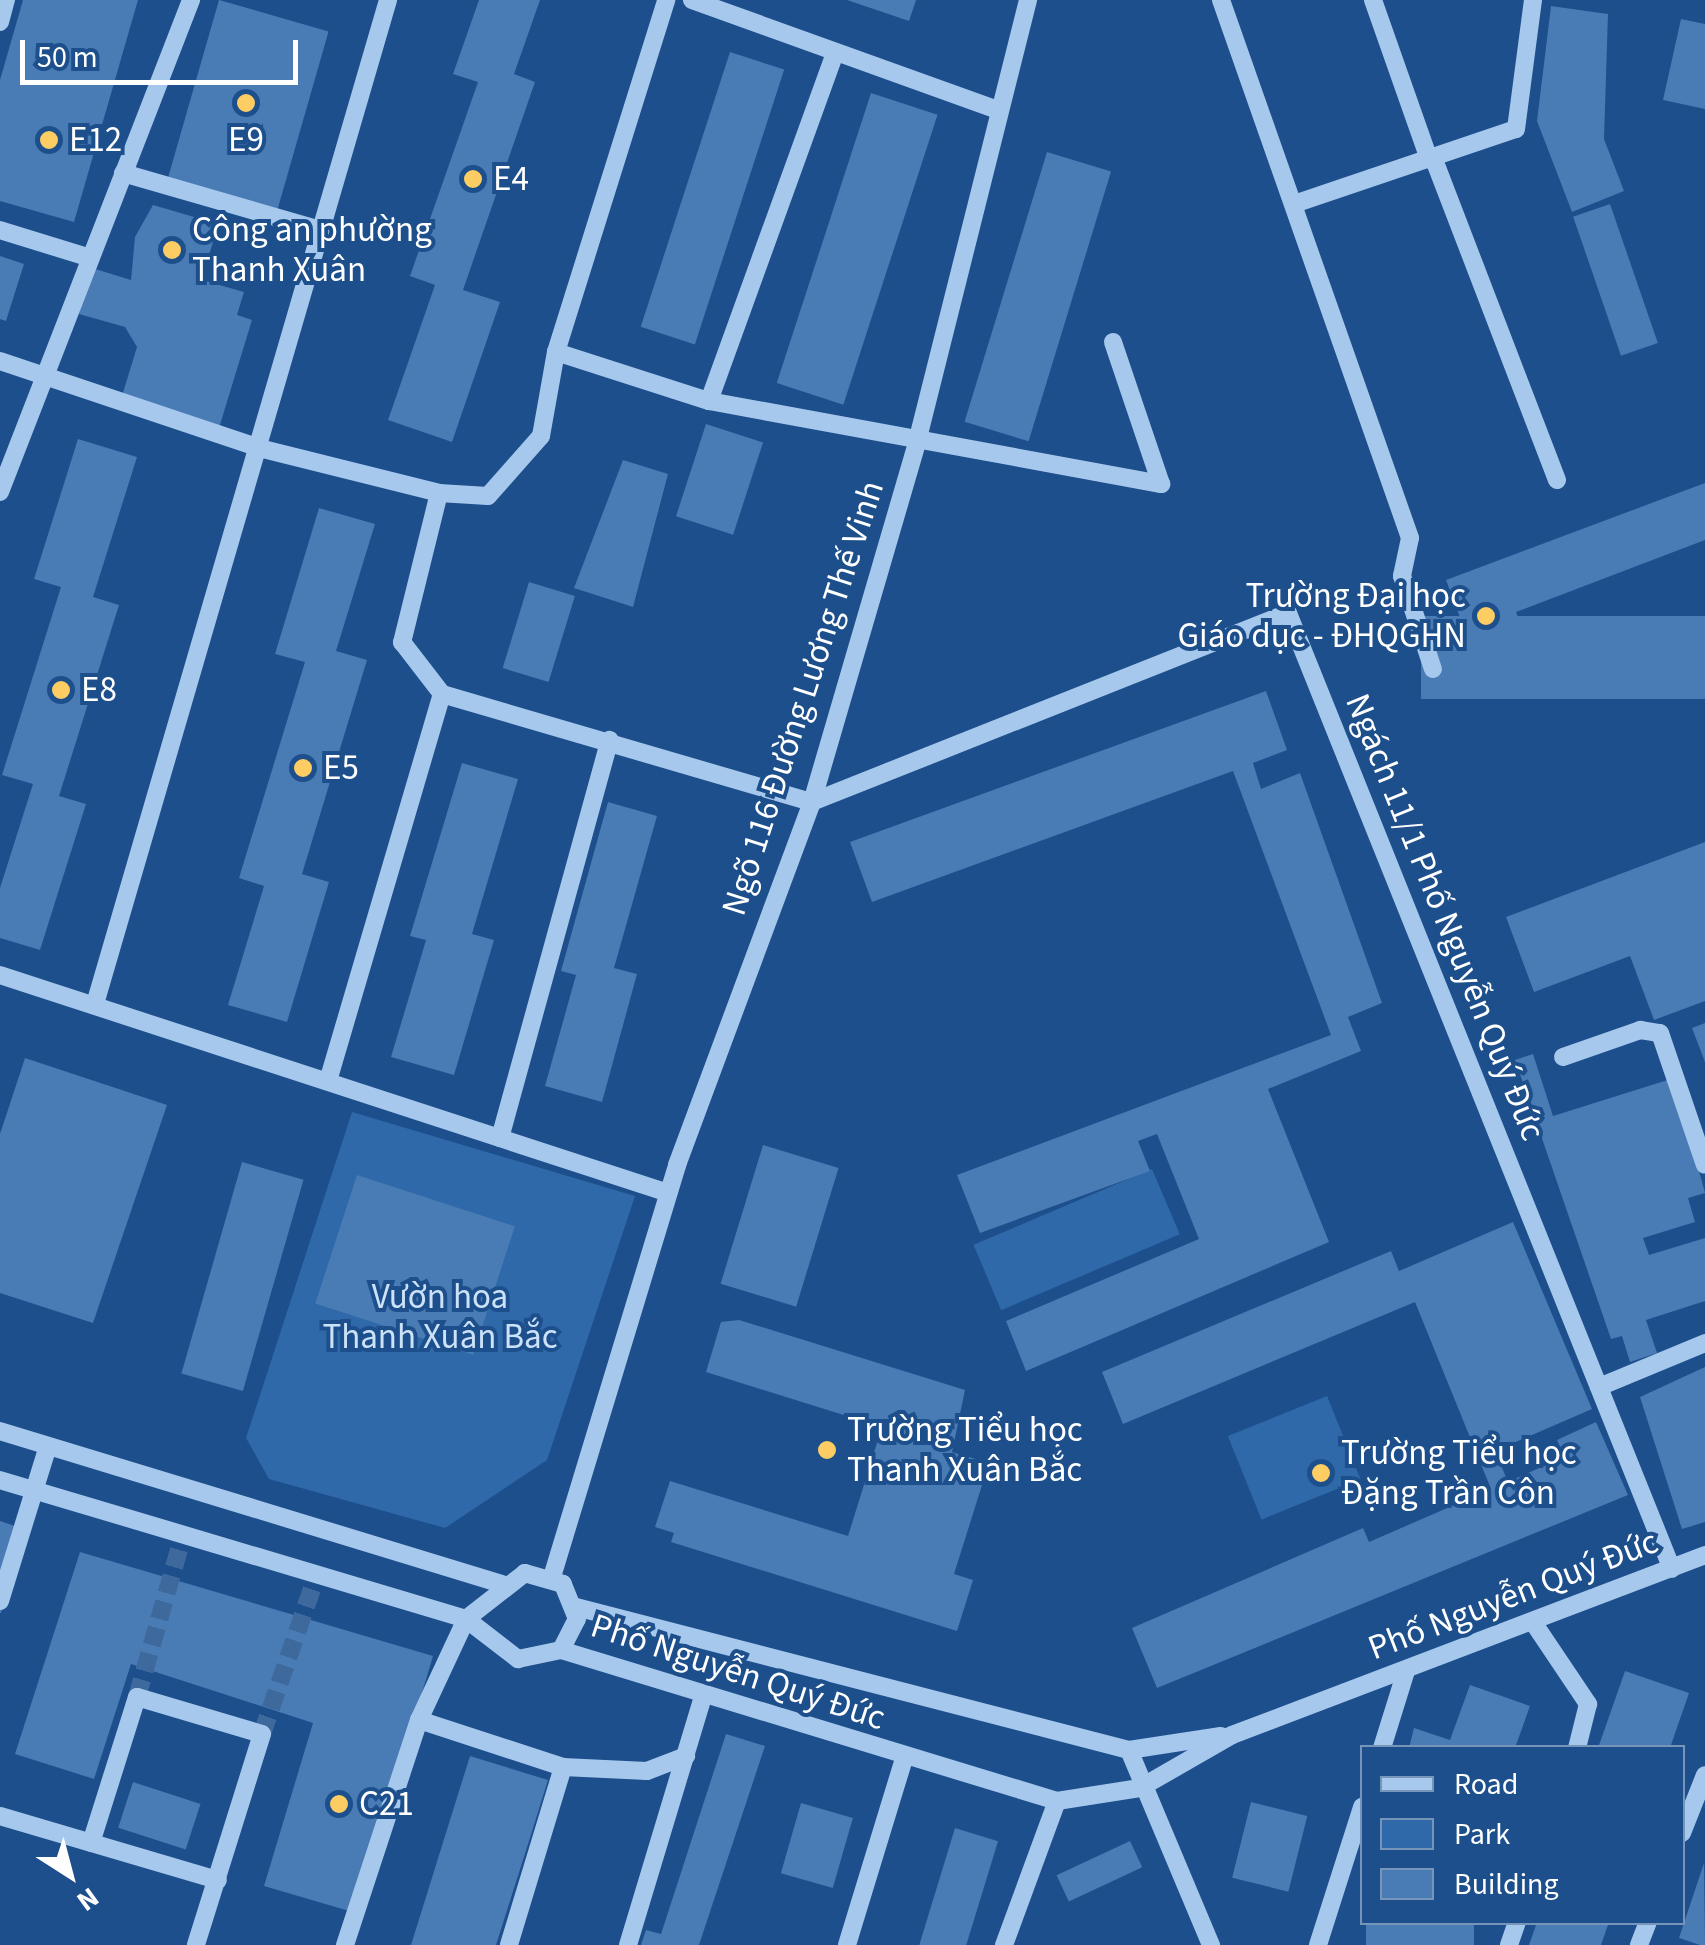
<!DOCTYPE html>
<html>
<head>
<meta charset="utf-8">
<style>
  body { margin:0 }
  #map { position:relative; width:1705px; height:1945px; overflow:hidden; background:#1c4f8b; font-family:"Source Sans 3",sans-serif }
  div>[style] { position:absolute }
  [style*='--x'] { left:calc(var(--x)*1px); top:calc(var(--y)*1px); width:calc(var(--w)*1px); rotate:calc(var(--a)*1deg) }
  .green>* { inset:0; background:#2f69a9; transform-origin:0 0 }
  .building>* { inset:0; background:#497bb5; transform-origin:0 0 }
  .minor-tunnel>* { height:18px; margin-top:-9px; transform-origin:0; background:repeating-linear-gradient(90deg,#3e699c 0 18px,transparent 0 27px) }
  .minor>* { height:18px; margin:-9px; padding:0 9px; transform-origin:9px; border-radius:9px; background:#a7c8ed }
  .dots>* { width:28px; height:28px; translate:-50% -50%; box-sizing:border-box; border:5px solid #1c4f8b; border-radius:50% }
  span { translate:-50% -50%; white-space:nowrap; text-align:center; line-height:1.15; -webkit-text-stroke:8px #1c4f8b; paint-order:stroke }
  .poi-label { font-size:35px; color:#fff }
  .left { translate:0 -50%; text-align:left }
  .right { translate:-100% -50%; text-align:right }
  .street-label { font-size:35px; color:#fff }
  .park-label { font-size:35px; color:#cce2f9 }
  .legend { position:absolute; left:1360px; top:1745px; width:325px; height:180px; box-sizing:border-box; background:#1c4f8b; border:2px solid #7795b9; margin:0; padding:12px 18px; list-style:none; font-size:30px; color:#fff }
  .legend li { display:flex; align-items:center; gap:20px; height:50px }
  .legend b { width:50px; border:2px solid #7795b9 }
  .north { position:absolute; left:20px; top:1825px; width:100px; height:100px; -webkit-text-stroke:8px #1c4f8b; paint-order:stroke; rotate:144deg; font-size:28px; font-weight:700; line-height:40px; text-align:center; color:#fff }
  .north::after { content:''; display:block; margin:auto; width:35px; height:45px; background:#fff; clip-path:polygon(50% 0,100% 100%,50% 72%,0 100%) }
  .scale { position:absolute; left:20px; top:40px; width:278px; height:45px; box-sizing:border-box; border:5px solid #fff; border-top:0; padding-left:12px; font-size:30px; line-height:35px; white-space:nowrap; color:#fff; -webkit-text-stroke:8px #1c4f8b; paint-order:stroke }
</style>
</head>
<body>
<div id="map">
  <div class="green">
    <div style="clip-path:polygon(352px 1112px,635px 1196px,547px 1460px,445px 1528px,269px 1479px,246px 1438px)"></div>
    <div style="left:1152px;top:1169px;width:71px;height:194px;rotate:67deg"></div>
    <div style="left:1327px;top:1396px;width:90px;height:107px;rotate:68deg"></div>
  </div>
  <div class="building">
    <div style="clip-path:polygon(23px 0,138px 0,74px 222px,0 201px,0 80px)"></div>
    <div style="left:219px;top:0;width:114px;height:185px;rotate:16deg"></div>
    <div style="clip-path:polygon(479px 0,540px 0,514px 74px,535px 82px,463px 290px,500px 302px,452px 442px,388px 420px,435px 285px,410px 276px,478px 82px,453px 74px)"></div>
    <div style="clip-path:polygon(847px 0,916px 0,909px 21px)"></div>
    <div style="clip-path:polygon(1551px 6px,1608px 14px,1604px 139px,1624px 191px,1572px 212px,1537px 121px)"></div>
    <div style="clip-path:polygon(1681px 19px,1705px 24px,1705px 109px,1663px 100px)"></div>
    <div style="left:730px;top:52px;width:57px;height:289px;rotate:18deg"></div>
    <div style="left:871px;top:93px;width:70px;height:305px;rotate:18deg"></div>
    <div style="left:1047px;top:152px;width:67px;height:282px;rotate:17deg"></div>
    <div style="left:1610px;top:204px;width:147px;height:39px;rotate:71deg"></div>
    <div style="clip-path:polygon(153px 205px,218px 224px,202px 280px,244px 292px,237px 315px,252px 320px,219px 428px,121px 399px,137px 347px,125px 327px,79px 314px,92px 268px,131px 280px,135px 237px)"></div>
    <div style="clip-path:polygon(0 256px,24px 264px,6px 321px,0 319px)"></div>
    <div style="left:706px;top:424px;width:60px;height:97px;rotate:18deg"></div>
    <div style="clip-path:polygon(78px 439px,137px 457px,93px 597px,119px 605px,59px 796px,86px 804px,40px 950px,0 938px,0 888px,33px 784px,2px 775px,61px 587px,34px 579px)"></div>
    <div style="clip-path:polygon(623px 460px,668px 474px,633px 607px,574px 588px)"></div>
    <div style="clip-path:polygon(1705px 483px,1705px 540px,1516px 612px,1526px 639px,1475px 658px,1446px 580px)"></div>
    <div style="clip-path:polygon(319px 508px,375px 524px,336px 651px,367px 660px,302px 874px,329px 882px,287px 1022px,228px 1005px,264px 886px,239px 878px,305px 662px,275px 654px)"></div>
    <div style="left:529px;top:582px;width:48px;height:90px;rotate:17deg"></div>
    <div style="left:1705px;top:616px;width:83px;height:284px;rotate:90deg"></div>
    <div style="clip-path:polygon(1266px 691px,1287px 750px,1253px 763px,1261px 789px,1300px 773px,1382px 1003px,1348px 1017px,1361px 1051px,1268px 1089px,1329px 1242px,1026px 1371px,1006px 1321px,1199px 1239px,1157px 1134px,1138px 1141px,1150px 1171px,980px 1233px,957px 1175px,1331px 1035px,1233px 771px,872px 902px,850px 842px)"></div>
    <div style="clip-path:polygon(462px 763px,518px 779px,472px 934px,494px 940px,454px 1075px,391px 1057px,426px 940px,410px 936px)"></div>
    <div style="clip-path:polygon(608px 802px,657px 816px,614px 968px,637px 974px,602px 1102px,545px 1086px,576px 975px,561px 971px)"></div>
    <div style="clip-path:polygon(1705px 842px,1705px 1001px,1654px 1020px,1630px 956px,1534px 992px,1506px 917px)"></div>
    <div style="clip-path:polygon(1705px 1023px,1705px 1062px,1692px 1028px)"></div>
    <div style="clip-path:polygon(1533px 1054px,1553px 1116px,1674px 1078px,1705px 1193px,1688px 1198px,1695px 1222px,1643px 1238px,1649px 1255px,1705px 1238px,1705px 1301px,1646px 1320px,1657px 1353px,1630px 1362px,1622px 1336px,1611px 1339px,1515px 1060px)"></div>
    <div style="clip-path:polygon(25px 1058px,167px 1105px,93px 1323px,0 1293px,0 1134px)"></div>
    <div style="left:763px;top:1145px;width:79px;height:145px;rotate:17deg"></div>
    <div style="left:242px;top:1162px;width:64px;height:220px;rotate:16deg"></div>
    <div style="left:357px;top:1175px;width:166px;height:135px;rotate:18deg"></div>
    <div style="clip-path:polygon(1513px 1222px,1592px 1409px,1495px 1451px,1508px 1482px,1564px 1457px,1557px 1440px,1596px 1422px,1628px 1495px,1157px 1688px,1132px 1628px,1363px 1528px,1369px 1542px,1491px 1489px,1415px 1302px,1123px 1424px,1102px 1372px,1391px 1251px,1399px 1271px)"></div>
    <div style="clip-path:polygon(739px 1320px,965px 1390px,952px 1452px,989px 1463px,954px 1574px,973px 1580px,957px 1631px,671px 1542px,674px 1533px,655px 1527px,670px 1481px,848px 1536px,882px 1427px,706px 1372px,721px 1322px)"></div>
    <div style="clip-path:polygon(1705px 1367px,1705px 1522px,1682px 1529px,1640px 1397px)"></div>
    <div style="clip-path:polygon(0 1521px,27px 1530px,1px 1613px,0 1613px)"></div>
    <div style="clip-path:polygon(80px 1552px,433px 1656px,356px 1913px,264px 1886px,313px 1723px,131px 1664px,94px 1779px,15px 1754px)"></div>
    <div style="clip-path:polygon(1625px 1671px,1689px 1693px,1670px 1748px,1598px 1748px)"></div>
    <div style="clip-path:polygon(1470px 1685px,1530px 1706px,1515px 1748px,1409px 1748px,1414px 1728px,1450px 1740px)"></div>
    <div style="clip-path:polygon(726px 1734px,765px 1746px,699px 1945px,641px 1945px,646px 1930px,661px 1934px)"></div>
    <div style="clip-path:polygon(470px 1756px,548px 1780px,529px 1841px,496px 1945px,411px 1945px)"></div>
    <div style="left:133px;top:1782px;width:71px;height:48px;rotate:18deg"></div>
    <div style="left:1251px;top:1802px;width:58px;height:78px;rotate:14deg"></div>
    <div style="left:801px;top:1803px;width:54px;height:73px;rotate:16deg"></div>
    <div style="left:955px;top:1828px;width:45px;height:122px;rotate:17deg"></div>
    <div style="left:1130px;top:1841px;width:29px;height:81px;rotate:65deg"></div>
    <div style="clip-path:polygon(1704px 1863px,1705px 1945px,1700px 1945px,1679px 1938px)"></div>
    <div style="left:1366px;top:1922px;width:108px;height:24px"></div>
    <div style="clip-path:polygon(1537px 1922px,1609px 1922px,1601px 1945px,1529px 1945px)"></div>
  </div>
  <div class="minor-tunnel">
    <div style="--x:137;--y:1697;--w:167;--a:-74.1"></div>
    <div style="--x:262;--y:1734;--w:166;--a:-71"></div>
  </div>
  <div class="minor">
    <div style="--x:692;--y:0;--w:322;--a:19.8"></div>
    <div style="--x:1221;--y:0;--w:570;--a:70.64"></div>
    <div style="--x:1410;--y:538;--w:39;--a:102"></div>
    <div style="--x:1402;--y:576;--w:98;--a:71.6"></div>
    <div style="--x:1373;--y:0;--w:169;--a:70.6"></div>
    <div style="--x:0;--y:22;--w:23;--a:-75"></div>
    <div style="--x:1433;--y:157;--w:346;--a:69"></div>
    <div style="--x:123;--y:173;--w:206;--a:16.1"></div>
    <div style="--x:1294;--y:204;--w:234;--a:-18.7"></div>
    <div style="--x:1516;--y:129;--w:130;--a:-82.5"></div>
    <div style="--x:0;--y:230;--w:91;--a:17.2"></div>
    <div style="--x:556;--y:352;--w:161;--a:17.8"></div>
    <div style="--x:709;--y:401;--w:460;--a:10.4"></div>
    <div style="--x:1161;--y:484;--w:150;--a:-108.7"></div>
    <div style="--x:0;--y:361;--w:277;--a:18.5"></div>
    <div style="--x:263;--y:449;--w:181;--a:14"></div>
    <div style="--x:439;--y:493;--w:154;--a:103.9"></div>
    <div style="--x:402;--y:642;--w:66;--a:52.4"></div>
    <div style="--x:442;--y:694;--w:385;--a:16.3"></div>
    <div style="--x:812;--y:802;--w:512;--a:-21.66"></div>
    <div style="--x:1288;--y:613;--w:1030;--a:68.12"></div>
    <div style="--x:709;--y:401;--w:368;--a:-70.1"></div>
    <div style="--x:0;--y:492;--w:528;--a:-68.78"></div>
    <div style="--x:439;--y:493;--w:49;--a:3.5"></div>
    <div style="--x:488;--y:496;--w:80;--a:-48.5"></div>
    <div style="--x:541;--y:436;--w:85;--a:-79.9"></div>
    <div style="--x:556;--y:352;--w:369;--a:-72.6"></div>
    <div style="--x:0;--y:975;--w:703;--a:18.07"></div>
    <div style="--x:95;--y:1004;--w:1046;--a:-73.73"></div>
    <div style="--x:1563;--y:1057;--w:82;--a:-19.3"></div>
    <div style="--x:1640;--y:1030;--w:20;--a:9"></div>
    <div style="--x:1660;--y:1033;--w:139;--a:71.2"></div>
    <div style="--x:328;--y:1081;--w:403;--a:-73.6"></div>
    <div style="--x:500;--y:1138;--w:413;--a:-74.6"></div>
    <div style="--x:1599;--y:1387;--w:115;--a:-22.5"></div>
    <div style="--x:0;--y:1431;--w:525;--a:16.95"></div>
    <div style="--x:0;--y:1480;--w:486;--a:16.6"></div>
    <div style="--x:466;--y:1619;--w:66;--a:37.6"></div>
    <div style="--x:518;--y:1659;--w:44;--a:-11.8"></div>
    <div style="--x:561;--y:1650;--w:35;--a:-63"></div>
    <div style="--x:577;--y:1619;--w:38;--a:-112"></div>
    <div style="--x:563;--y:1584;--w:40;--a:-164"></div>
    <div style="--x:525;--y:1573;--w:75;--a:142.1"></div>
    <div style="--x:552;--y:1577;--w:431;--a:-73.1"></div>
    <div style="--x:677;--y:1165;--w:387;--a:-69.6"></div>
    <div style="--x:812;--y:802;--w:375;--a:-73.7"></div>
    <div style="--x:917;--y:442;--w:456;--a:-75.9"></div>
    <div style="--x:0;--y:1601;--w:162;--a:-72.8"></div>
    <div style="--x:576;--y:1607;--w:571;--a:14.5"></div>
    <div style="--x:1129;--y:1750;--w:93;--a:-8.7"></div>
    <div style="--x:1533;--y:1622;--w:99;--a:56.1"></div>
    <div style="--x:1588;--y:1704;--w:45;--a:104"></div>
    <div style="--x:561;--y:1650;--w:518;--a:16.93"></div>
    <div style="--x:1057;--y:1801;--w:84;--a:-8.9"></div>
    <div style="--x:1140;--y:1788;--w:106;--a:-29.9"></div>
    <div style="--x:1232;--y:1735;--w:506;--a:-20.83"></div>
    <div style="--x:419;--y:1720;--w:151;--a:18.1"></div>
    <div style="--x:563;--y:1767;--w:186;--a:106.9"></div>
    <div style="--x:1382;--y:1748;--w:81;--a:-72.7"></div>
    <div style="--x:1129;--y:1750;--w:212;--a:67.2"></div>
    <div style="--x:563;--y:1767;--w:84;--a:2.7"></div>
    <div style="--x:647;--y:1771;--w:42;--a:-21"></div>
    <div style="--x:0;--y:1816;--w:227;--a:16.4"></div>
    <div style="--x:1682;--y:1833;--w:62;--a:-68.4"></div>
    <div style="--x:91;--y:1843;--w:153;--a:-72.5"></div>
    <div style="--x:137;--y:1697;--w:130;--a:16.5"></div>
    <div style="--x:262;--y:1734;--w:221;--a:107.4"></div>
    <div style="--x:345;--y:1945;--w:237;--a:-71.8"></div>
    <div style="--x:419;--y:1720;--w:111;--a:-65"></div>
    <div style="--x:628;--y:1945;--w:260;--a:-73.2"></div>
    <div style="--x:847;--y:1945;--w:195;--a:-73"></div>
    <div style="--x:1004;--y:1945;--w:153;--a:-69.8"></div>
    <div style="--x:1318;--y:1945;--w:145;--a:-72.3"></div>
    <div style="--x:1509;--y:1945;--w:24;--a:-71"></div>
    <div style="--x:1639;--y:1945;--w:25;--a:-69"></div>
  </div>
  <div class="dots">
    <div style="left:246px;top:103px;background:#fdcd64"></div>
    <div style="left:49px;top:140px;background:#fdcd64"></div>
    <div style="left:473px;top:179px;background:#fdcd64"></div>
    <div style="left:172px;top:250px;background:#fdcd64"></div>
    <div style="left:1486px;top:616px;background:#fdcd64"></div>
    <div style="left:61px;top:690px;background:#fdcd64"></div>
    <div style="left:303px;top:768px;background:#fdcd64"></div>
    <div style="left:827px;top:1450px;background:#fdcd64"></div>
    <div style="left:1321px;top:1473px;background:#fdcd64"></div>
    <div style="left:339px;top:1804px;background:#fdcd64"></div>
  </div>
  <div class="poi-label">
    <span class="left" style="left:69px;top:140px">E12</span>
    <span style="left:246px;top:140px">E9</span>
    <span class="left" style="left:493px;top:179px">E4</span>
    <span class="left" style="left:192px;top:250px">Công an phường<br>Thanh Xuân</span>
    <span class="right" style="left:1466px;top:616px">Trường Đại học<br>Giáo dục - ĐHQGHN</span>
    <span class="left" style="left:81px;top:690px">E8</span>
    <span class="left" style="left:323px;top:768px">E5</span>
    <span class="left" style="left:847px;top:1450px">Trường Tiểu học<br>Thanh Xuân Bắc</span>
    <span class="left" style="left:1341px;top:1473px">Trường Tiểu học<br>Đặng Trần Côn</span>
    <span class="left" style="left:359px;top:1804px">C21</span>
  </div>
  <div class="street-label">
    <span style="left:803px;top:698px;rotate:-72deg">Ngõ 116 Đường Lương Thế Vinh</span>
    <span style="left:1445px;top:917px;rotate:68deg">Ngách 11/1 Phố Nguyễn Quý Đức</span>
    <span style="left:1513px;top:1595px;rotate:-21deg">Phố Nguyễn Quý Đức</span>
    <span style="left:738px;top:1672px;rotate:18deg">Phố Nguyễn Quý Đức</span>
  </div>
  <div class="park-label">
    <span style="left:440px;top:1317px">Vườn hoa<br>Thanh Xuân Bắc</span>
  </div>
  <ul class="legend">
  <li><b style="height:12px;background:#a7c8ed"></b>Road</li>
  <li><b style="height:28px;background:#2f69a9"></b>Park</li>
  <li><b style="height:28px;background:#497bb5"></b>Building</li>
  </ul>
  <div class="north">N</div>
  <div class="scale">50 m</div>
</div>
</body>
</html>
